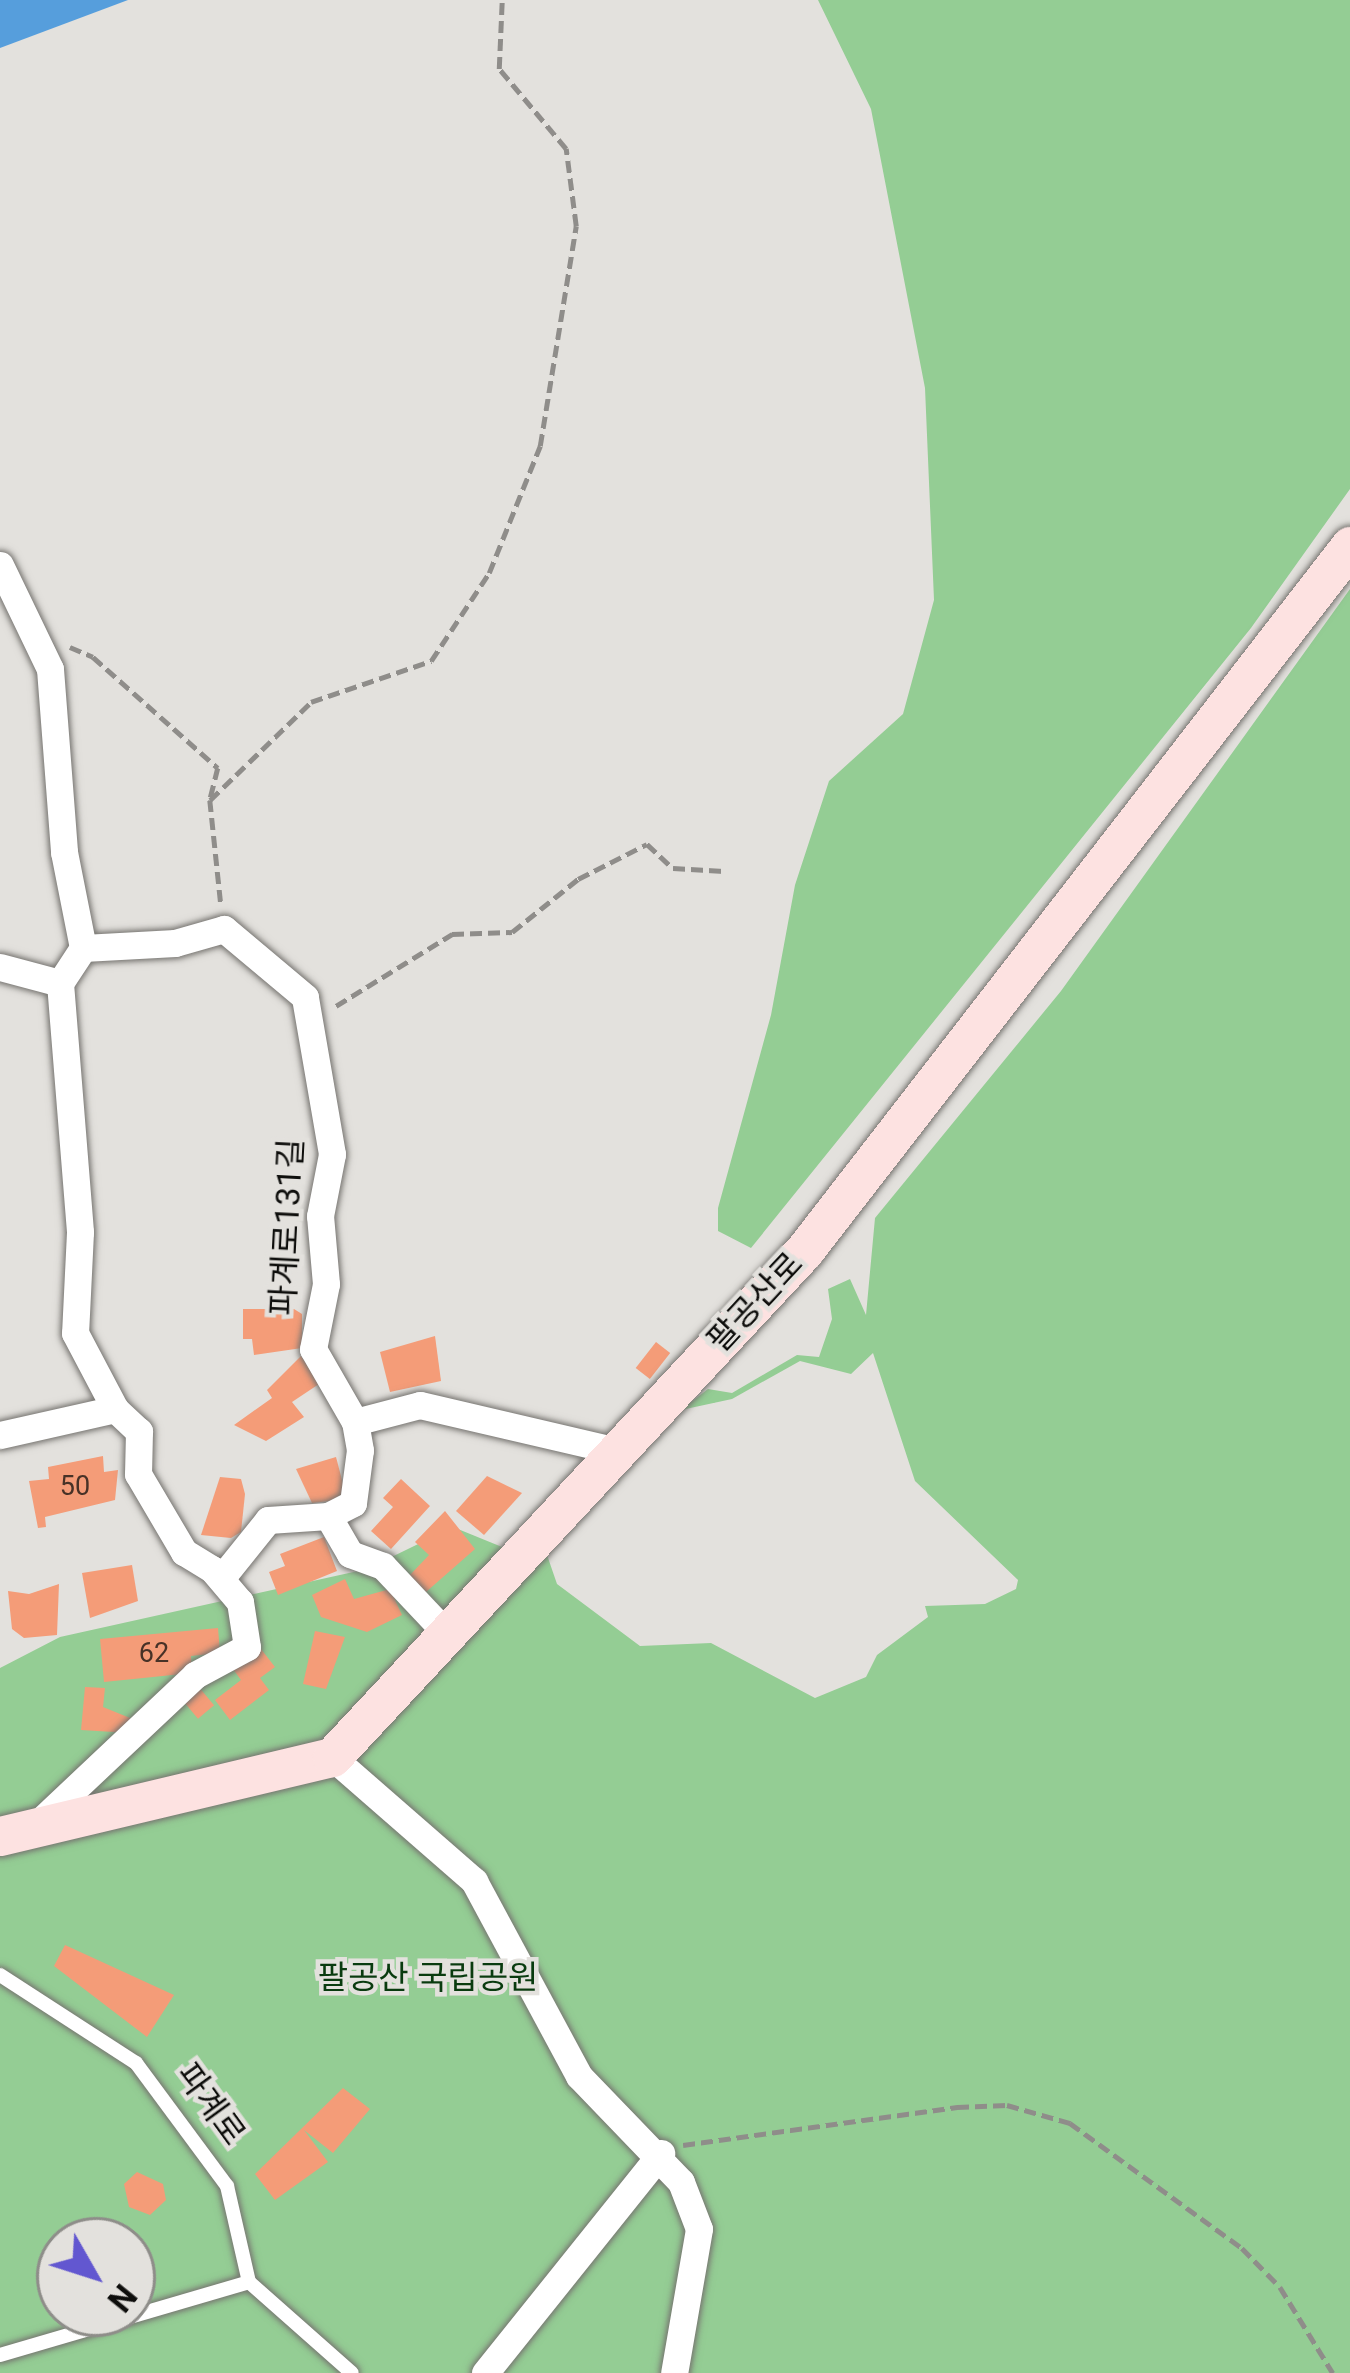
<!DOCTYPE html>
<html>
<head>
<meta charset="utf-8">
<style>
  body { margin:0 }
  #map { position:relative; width:1350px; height:2373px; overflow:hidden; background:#e3e1dd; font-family:Roboto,"Noto Sans KR",sans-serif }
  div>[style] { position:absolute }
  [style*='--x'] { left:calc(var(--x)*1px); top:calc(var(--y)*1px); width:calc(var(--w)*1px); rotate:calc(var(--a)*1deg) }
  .green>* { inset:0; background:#94cd94 }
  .water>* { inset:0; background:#569edc }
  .building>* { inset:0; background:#f49c78; transform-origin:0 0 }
  .path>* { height:4.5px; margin-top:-2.25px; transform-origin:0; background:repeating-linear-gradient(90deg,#8f8d8a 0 12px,transparent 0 18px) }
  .roads { filter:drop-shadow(0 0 3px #767470) drop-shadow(0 0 3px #767470) }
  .lane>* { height:14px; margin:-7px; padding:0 7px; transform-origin:7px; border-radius:7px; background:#fff }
  .street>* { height:27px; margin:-13.5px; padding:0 13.5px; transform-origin:13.5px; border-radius:13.5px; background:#fff }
  .secondary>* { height:39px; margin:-19.5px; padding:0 19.5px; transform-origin:19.5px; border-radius:19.5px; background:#fde2e1 }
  span { translate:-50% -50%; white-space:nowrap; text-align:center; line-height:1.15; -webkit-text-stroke:9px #e3e1dd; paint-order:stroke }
  .number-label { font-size:27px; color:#483227 }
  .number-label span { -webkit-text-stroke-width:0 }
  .street-label { font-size:33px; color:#0e0e0c }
  .park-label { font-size:33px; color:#093b0f }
  .north { position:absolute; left:36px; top:2217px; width:120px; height:120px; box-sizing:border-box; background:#e3e1dd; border:3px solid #8e8d89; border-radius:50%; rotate:129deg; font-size:33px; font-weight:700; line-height:48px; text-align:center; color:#0e0e0c }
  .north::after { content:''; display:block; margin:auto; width:42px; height:54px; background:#6257d0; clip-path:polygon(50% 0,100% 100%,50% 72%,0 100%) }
</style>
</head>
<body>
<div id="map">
  <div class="green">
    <div style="clip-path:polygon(818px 0,1350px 0,1350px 489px,1251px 628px,751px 1248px,718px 1231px,718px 1208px,771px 1015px,795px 885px,829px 781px,903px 714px,934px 600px,925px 388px,871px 109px)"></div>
    <div style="clip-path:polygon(evenodd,1350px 589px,1350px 2373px,0 2373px,0 1668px,60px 1637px,367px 1569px,453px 1527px,512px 1551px,546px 1552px,557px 1584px,640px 1646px,711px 1643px,815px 1698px,866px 1677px,877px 1655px,928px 1617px,925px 1606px,985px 1604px,1016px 1589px,1018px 1580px,915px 1481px,873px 1353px,851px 1374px,800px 1361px,732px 1399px,681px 1410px,708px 1389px,732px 1393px,797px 1355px,819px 1357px,832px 1319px,828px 1289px,850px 1279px,866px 1315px,875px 1218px,1061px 991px,1350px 589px,60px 2241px,132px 2241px,132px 2313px,60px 2313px,60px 2241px)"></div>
  </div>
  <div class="water">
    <div style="clip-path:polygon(0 0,128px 0,0 48px)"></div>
  </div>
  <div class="building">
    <div style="clip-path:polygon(243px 1309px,294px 1309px,302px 1314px,302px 1348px,254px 1355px,252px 1339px,243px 1339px)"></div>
    <div style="clip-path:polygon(435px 1336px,441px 1381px,390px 1392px,380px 1352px)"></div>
    <div style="left:656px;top:1342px;width:18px;height:33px;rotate:38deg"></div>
    <div style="clip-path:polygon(301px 1356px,319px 1384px,292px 1402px,304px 1417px,266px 1441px,234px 1425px,272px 1398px,267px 1390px)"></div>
    <div style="clip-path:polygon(103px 1456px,104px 1472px,118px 1470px,115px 1500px,45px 1517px,46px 1527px,38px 1528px,29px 1481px,49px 1479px,48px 1467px)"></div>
    <div style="clip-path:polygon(336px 1457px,347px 1499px,312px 1503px,296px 1469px)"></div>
    <div style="clip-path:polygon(487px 1476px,522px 1493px,484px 1535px,456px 1511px)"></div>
    <div style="clip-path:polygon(220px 1477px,241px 1479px,245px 1494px,241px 1532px,231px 1538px,201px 1535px)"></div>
    <div style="clip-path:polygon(401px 1479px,430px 1506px,391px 1549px,371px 1531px,393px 1507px,383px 1498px)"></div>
    <div style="clip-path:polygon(445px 1511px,475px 1549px,426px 1592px,409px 1576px,429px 1555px,415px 1542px)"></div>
    <div style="clip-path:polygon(324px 1537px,337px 1571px,278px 1595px,269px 1572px,285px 1566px,280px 1554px)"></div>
    <div style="clip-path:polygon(132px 1565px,138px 1601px,90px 1618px,82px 1573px)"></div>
    <div style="clip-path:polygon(345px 1579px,354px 1599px,390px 1589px,402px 1615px,367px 1632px,321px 1617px,312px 1595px)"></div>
    <div style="clip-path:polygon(59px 1584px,57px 1635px,24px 1638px,12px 1629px,8px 1591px,29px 1594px)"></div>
    <div style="clip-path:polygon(218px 1628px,220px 1653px,191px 1656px,192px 1673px,104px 1682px,100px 1639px)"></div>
    <div style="clip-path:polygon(315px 1631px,345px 1637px,326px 1689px,303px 1684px)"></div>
    <div style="clip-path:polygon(261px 1649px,275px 1667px,260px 1678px,269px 1690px,230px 1720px,215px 1700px,241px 1680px,230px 1665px)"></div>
    <div style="left:198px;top:1686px;width:25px;height:21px;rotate:50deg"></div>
    <div style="clip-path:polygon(85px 1687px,105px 1688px,103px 1707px,130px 1718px,130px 1733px,81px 1730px)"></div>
    <div style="clip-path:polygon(65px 1945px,174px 1995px,147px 2037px,54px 1966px)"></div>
    <div style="clip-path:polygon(343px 2088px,370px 2109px,333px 2153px,304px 2130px,328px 2162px,275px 2200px,255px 2174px)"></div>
    <div style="clip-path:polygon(137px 2172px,163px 2184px,166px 2200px,150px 2215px,129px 2207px,124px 2184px)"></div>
  </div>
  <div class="path">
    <div style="--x:70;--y:647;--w:25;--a:23"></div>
    <div style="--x:93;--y:657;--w:167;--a:41.6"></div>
    <div style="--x:218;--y:768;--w:33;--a:104"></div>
    <div style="--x:210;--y:800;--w:106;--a:84"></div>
    <div style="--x:210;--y:800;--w:141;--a:-44.1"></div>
    <div style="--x:311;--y:702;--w:127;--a:-18.9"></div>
    <div style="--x:431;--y:661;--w:105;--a:-56.6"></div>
    <div style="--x:489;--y:573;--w:137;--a:-68.1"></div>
    <div style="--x:540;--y:446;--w:223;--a:-80.7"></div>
    <div style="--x:576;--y:226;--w:78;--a:-97.4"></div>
    <div style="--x:566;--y:149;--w:104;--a:-129.9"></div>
    <div style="--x:499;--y:69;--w:69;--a:-87.5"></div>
    <div style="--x:336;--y:1006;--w:137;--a:-31.8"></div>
    <div style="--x:452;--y:934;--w:60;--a:-1.9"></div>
    <div style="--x:512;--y:932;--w:85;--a:-38.8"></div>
    <div style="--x:578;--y:879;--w:77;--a:-26.9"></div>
    <div style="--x:647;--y:844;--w:35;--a:43"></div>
    <div style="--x:673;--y:868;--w:51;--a:3.4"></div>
    <div style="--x:683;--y:2145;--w:277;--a:-7.9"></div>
    <div style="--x:957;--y:2107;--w:50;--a:-2.3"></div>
    <div style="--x:1007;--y:2105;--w:66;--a:15.9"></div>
    <div style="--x:1070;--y:2123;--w:213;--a:36"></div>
    <div style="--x:1242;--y:2248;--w:54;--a:45.7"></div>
    <div style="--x:1280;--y:2287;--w:101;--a:58.4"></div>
  </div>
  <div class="roads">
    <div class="lane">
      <div style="--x:0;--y:1975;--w:162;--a:32.9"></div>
      <div style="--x:136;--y:2063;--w:153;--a:53.5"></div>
      <div style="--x:227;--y:2186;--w:98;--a:77.1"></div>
      <div style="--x:249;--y:2282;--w:137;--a:41.5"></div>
      <div style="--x:0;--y:2355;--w:259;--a:-16.3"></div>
    </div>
    <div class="street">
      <div style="--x:0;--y:565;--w:115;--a:64.3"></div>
      <div style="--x:50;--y:669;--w:184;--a:85.6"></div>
      <div style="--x:64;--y:852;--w:98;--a:78.8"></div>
      <div style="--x:0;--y:967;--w:62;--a:14.9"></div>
      <div style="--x:355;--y:1422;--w:67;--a:-14.7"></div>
      <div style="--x:420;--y:1405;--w:202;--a:13.1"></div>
      <div style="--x:0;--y:1435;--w:118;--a:-12.7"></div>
      <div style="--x:328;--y:1516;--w:28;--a:-27"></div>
      <div style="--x:353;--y:1503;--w:53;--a:-82.5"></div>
      <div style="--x:360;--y:1450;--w:28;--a:-100"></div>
      <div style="--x:355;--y:1422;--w:84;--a:-119.9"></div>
      <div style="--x:313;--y:1349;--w:66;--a:-78.7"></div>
      <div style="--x:326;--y:1284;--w:68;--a:-95"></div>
      <div style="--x:320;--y:1216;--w:63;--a:-79"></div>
      <div style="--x:332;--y:1154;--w:159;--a:-99.8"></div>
      <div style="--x:305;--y:997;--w:106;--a:-140"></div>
      <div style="--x:224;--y:929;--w:51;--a:164.1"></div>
      <div style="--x:175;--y:943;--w:92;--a:176.9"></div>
      <div style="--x:83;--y:948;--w:42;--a:123.3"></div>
      <div style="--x:60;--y:983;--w:250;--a:85.4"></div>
      <div style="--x:80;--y:1232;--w:101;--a:92.8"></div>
      <div style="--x:75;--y:1333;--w:86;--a:62.2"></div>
      <div style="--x:115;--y:1409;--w:33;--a:43"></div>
      <div style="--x:139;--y:1431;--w:43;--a:91.3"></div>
      <div style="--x:138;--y:1474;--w:91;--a:59.5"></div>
      <div style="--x:184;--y:1552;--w:46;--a:31.6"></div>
      <div style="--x:223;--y:1576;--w:72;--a:-51.2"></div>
      <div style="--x:268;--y:1520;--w:60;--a:-3.8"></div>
      <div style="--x:328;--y:1516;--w:44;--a:59.9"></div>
      <div style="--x:350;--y:1554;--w:35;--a:20"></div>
      <div style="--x:383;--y:1566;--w:93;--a:46.7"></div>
      <div style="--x:332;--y:1757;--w:189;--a:41.1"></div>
      <div style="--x:474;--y:1881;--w:221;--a:61.7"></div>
      <div style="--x:579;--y:2076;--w:147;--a:46.1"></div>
      <div style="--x:681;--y:2182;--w:50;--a:69"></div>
      <div style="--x:699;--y:2229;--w:146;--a:99.8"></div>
      <div style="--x:35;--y:1826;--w:220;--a:-43.3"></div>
      <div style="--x:195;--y:1675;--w:59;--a:-28.3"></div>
      <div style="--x:247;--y:1647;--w:46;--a:-98.8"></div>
      <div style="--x:240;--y:1602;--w:43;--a:-130.3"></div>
      <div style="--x:485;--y:2373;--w:282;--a:-51.3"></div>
    </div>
    <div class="secondary">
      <div style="--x:0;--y:1836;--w:341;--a:-13.4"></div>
      <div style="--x:332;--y:1757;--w:692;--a:-46.99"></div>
      <div style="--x:804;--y:1251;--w:892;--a:-52.24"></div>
    </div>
  </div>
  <div class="number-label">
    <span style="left:75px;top:1487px">50</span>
    <span style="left:154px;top:1654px">62</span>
  </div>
  <div class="street-label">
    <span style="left:287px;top:1227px;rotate:-87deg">파계로131길</span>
    <span style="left:755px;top:1302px;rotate:-47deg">팔공산로</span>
    <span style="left:211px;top:2104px;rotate:54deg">파계로</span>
  </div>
  <div class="park-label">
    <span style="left:428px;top:1978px">팔공산 국립공원</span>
  </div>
  <div class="north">N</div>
</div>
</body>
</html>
